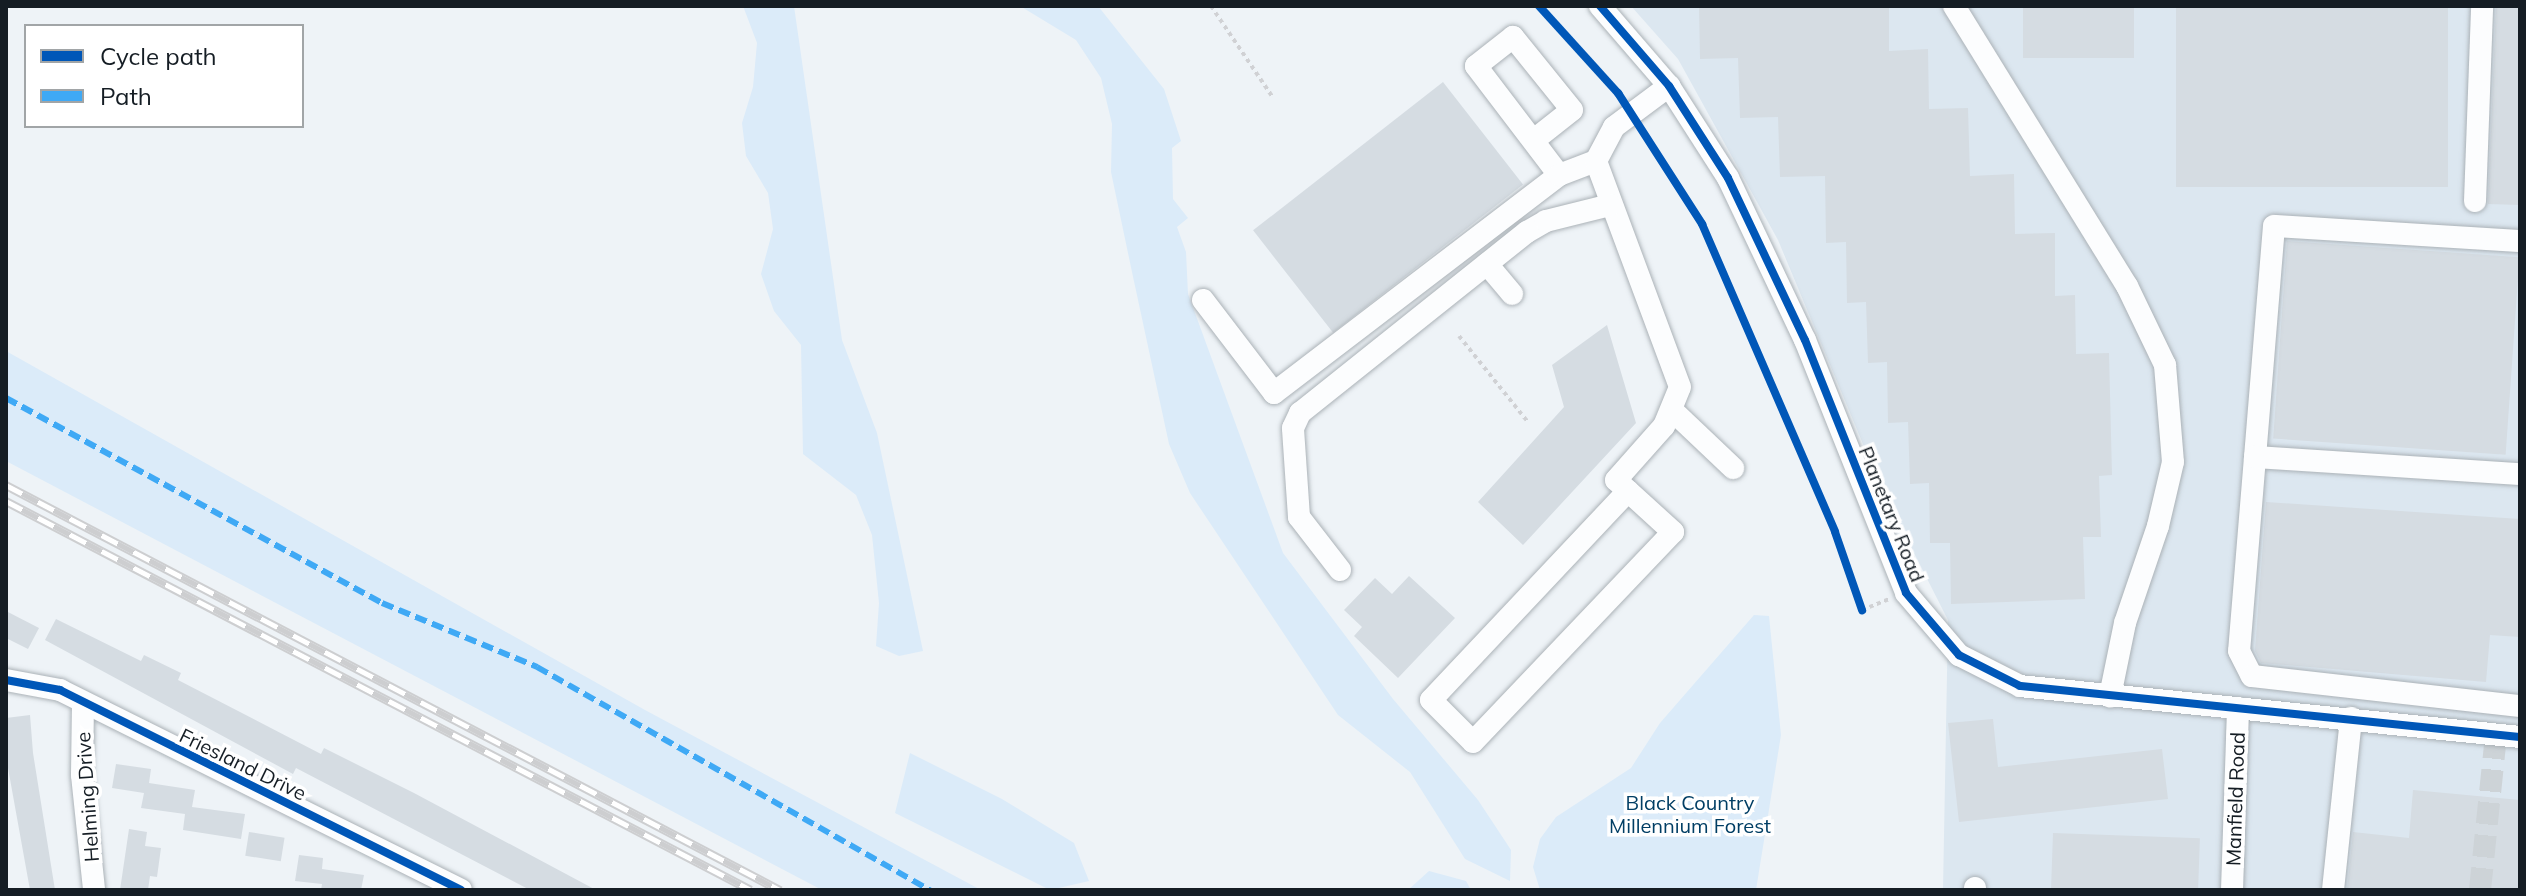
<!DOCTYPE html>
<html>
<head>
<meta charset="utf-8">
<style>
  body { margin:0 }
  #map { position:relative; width:2526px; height:896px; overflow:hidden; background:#eef3f7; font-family:Mulish,sans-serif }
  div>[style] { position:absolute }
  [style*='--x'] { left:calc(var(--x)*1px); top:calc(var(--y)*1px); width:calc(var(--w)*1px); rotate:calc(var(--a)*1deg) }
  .built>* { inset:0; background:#dce7f0 }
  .green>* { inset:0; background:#dbebf9 }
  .building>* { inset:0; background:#d5dce2; transform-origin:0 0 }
  .minor-tunnel>* { height:22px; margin-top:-11px; transform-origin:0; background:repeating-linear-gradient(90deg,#cdd3d7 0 22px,transparent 0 33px) }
  .path>* { height:4px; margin-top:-2px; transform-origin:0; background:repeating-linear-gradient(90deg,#d0d1d4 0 4px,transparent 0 8px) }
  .roads { filter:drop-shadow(0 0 2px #abb2b7) drop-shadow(0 0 2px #abb2b7) }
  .minor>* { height:22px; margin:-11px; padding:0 11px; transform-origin:11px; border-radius:11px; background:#fcfdfe }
  .rail>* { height:9px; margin-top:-4.5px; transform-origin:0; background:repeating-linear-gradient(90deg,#fff 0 18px,#cdced0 0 36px); box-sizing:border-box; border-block:2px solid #cdced0 }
  .quiet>* { height:6px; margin-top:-3px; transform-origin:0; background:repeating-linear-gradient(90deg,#3fa9f5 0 12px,transparent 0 18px) }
  .cycleway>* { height:8px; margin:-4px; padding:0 4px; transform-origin:4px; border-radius:4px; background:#0057b8 }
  span { translate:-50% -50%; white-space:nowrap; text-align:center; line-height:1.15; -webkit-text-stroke:7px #fff; paint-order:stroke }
  .street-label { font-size:20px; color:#151d24 }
  .park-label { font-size:20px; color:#013e64 }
  .frame { position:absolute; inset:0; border:8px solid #151d24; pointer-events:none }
  .legend { position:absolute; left:24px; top:24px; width:280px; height:104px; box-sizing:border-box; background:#fff; border:2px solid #a1a5a7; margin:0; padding:10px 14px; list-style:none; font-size:24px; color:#151d24 }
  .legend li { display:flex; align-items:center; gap:16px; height:40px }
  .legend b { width:40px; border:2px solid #a1a5a7 }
</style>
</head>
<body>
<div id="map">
  <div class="built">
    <div style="clip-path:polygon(1631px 6px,2520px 6px,2520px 890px,1943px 890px,1948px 620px,1883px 492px,1778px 240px,1678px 59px)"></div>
  </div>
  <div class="green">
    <div style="clip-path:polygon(743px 6px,794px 6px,842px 340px,877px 433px,923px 651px,899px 656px,876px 646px,879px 603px,872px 535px,856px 495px,803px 454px,801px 345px,774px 311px,761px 274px,773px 229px,768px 193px,746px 156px,742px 123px,753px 87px,757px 43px)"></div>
    <div style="clip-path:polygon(1020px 6px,1098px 6px,1164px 89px,1181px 141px,1172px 148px,1173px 199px,1188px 218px,1177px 227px,1186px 252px,1188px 294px,1283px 553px,1393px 699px,1478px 800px,1511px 850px,1510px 881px,1465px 859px,1410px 772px,1338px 715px,1190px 493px,1169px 444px,1132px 272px,1111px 172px,1112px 124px,1101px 78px,1076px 40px)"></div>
    <div style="clip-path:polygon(6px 351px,645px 710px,981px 890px,822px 890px,6px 461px)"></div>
    <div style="clip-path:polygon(1754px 615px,1769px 616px,1781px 735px,1756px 890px,1540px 890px,1533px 867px,1540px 839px,1556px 817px,1631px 768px,1660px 723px)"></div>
    <div style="clip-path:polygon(910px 753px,1002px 799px,1074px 843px,1089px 881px,1050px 890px,895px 813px)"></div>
    <div style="clip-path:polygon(1429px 871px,1466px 881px,1471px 890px,1408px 890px)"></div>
  </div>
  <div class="building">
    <div style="clip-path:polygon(1699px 6px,1889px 6px,1889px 51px,1928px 49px,1929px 109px,1968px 108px,1970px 176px,2014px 174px,2015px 234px,2055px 233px,2055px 296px,2075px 295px,2076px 354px,2109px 353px,2112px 475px,2099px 476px,2101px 537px,2083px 537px,2085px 599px,1951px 604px,1950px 543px,1930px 543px,1929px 483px,1910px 484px,1908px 422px,1888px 423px,1887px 362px,1868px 363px,1866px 302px,1847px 303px,1846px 242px,1826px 243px,1825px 176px,1780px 177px,1778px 117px,1740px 118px,1738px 58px,1700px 59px)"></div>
    <div style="left:2023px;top:6px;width:111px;height:52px"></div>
    <div style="left:2176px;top:6px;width:272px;height:181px"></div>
    <div style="clip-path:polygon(2496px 6px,2520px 6px,2520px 205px,2488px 204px)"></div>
    <div style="left:1443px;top:82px;width:130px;height:241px;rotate:52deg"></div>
    <div style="left:2287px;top:241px;width:233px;height:198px;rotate:4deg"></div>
    <div style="clip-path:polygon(1607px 325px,1636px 423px,1523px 545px,1478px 502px,1564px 407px,1552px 365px)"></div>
    <div style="clip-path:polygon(2266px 502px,2520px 519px,2520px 637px,2490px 635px,2486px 682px,2261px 663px,2255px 651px)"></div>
    <div style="clip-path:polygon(1409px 576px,1455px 618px,1398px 678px,1354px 636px,1362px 627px,1344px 610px,1375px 578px,1392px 594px)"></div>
    <div style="clip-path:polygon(6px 611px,39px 628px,28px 649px,6px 638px)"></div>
    <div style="clip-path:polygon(56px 619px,141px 661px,144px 655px,181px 673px,178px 680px,321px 754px,324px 748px,414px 793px,596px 890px,530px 890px,296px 768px,293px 774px,45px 640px)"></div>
    <div style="clip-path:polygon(30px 715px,33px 753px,55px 890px,30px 890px,8px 768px,6px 718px)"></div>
    <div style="clip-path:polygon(1993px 719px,1998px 767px,2162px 749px,2168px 799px,1959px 822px,1948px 723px)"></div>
    <div style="clip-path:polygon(116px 764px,151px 769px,149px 783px,195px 790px,192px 807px,245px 814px,241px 839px,183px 830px,185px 814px,141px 808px,144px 793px,112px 788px)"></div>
    <div style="clip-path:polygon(2413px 790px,2520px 800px,2520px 890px,2347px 890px,2353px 832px,2409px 838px)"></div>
    <div style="clip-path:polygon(129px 829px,147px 832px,145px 846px,161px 848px,157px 877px,150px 876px,148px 890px,120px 890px)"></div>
    <div style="left:249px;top:832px;width:36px;height:24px;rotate:9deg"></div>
    <div style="left:2053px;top:833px;width:147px;height:57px;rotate:2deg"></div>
    <div style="clip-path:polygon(299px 855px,323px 858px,322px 869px,364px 875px,361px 890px,321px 890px,322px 884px,295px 881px)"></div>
  </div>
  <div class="minor-tunnel">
    <div style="--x:2480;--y:890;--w:156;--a:-84.1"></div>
  </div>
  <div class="path">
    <div style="--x:1211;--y:6;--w:109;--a:55.9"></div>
    <div style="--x:1459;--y:336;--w:110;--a:51.3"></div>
    <div style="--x:1862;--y:610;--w:29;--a:-22"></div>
  </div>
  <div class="roads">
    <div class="minor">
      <div style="--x:1600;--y:6;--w:106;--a:49.2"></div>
      <div style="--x:1669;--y:86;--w:109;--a:57.3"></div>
      <div style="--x:1728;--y:178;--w:179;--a:64.6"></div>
      <div style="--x:1805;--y:340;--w:272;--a:68.2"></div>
      <div style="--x:1906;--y:593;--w:82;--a:49.5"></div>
      <div style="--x:1959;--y:655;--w:68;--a:26.9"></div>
      <div style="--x:2020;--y:686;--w:503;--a:5.82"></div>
      <div style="--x:1954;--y:6;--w:329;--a:58.3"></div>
      <div style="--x:2127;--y:286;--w:88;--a:64.3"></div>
      <div style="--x:2165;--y:365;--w:97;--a:85.3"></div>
      <div style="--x:2173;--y:462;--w:66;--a:103.2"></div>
      <div style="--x:2158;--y:526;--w:102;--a:108.8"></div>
      <div style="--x:2125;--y:623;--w:75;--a:101.6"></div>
      <div style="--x:1534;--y:140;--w:48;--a:-38.3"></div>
      <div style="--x:1572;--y:110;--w:94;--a:-128.9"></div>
      <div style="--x:1513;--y:37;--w:47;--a:141.9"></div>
      <div style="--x:1476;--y:66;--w:137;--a:52.7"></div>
      <div style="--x:2475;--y:201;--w:195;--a:-87.9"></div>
      <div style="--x:2520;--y:241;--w:246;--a:-176.5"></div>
      <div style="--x:2274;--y:226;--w:426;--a:94.7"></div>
      <div style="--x:2239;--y:651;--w:28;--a:63"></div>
      <div style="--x:2252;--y:676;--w:270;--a:6.4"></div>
      <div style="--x:1487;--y:264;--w:39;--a:50"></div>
      <div style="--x:1203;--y:300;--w:117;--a:52.6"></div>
      <div style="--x:1274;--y:393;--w:359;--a:-37.4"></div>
      <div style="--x:1559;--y:175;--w:40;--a:-21"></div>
      <div style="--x:1673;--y:411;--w:83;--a:43.5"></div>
      <div style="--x:2255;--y:457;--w:266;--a:3.7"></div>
      <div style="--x:1628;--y:491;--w:287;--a:133.3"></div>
      <div style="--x:1431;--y:700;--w:59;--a:45"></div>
      <div style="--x:1473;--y:742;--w:290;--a:-46.4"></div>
      <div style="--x:1673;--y:532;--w:61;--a:-137.7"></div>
      <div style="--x:1628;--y:491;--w:16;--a:-137"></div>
      <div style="--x:1616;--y:480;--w:72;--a:-48.4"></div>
      <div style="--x:1664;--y:426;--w:42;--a:-67.7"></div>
      <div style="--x:1680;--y:387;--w:241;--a:-110.4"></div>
      <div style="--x:1596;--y:161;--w:38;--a:-62"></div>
      <div style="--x:1614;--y:127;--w:69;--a:-36.7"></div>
      <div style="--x:1340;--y:570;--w:67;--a:-127.7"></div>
      <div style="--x:1299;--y:517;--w:89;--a:-93.9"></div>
      <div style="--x:1293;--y:428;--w:17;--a:-65"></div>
      <div style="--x:1300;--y:413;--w:290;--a:-38.6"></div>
      <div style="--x:1527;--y:232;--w:22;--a:-30"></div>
      <div style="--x:1546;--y:221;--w:66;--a:-14"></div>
      <div style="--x:6;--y:680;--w:55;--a:10.5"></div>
      <div style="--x:60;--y:690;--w:448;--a:26.5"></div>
      <div style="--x:83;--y:703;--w:72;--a:90.8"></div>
      <div style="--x:82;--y:775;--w:116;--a:84"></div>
      <div style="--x:1975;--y:890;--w:2;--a:-90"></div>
      <div style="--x:2232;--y:890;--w:182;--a:-88.1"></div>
      <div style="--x:2333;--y:890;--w:173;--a:-84"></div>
    </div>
  </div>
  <div class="rail">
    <div style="--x:6;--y:485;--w:874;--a:27.62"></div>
    <div style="--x:6;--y:501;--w:840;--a:27.57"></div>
  </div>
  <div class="quiet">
    <div style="--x:6;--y:398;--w:428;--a:28.6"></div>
    <div style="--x:382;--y:603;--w:168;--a:22.4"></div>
    <div style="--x:537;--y:667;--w:452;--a:29.6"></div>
  </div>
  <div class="cycleway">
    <div style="--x:1539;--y:6;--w:118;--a:47.8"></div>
    <div style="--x:1618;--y:93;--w:156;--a:57.3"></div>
    <div style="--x:1702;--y:224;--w:335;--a:66.6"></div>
    <div style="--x:1835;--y:532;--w:83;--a:70.9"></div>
    <div style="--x:1600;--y:6;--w:106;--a:49.2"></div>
    <div style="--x:1669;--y:86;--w:109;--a:57.3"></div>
    <div style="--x:1728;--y:178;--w:179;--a:64.6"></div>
    <div style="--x:1805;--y:340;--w:272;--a:68.2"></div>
    <div style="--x:1906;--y:593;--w:82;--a:49.5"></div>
    <div style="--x:1959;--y:655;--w:68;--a:26.9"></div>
    <div style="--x:2020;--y:686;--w:503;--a:5.82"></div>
    <div style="--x:6;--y:680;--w:55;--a:10.5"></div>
    <div style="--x:60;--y:690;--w:448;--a:26.5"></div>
  </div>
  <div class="street-label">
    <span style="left:1892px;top:514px;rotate:68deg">Planetary Road</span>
    <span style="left:243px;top:764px;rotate:26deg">Friesland Drive</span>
    <span style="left:87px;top:797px;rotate:-94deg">Helming Drive</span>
    <span style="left:2235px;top:799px;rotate:-88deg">Manfield Road</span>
  </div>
  <div class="park-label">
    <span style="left:1690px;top:814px">Black Country<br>Millennium Forest</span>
  </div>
  <div class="frame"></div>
  <ul class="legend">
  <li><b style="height:10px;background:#0057b8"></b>Cycle path</li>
  <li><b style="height:10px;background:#3fa9f5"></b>Path</li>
  </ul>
</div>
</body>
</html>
